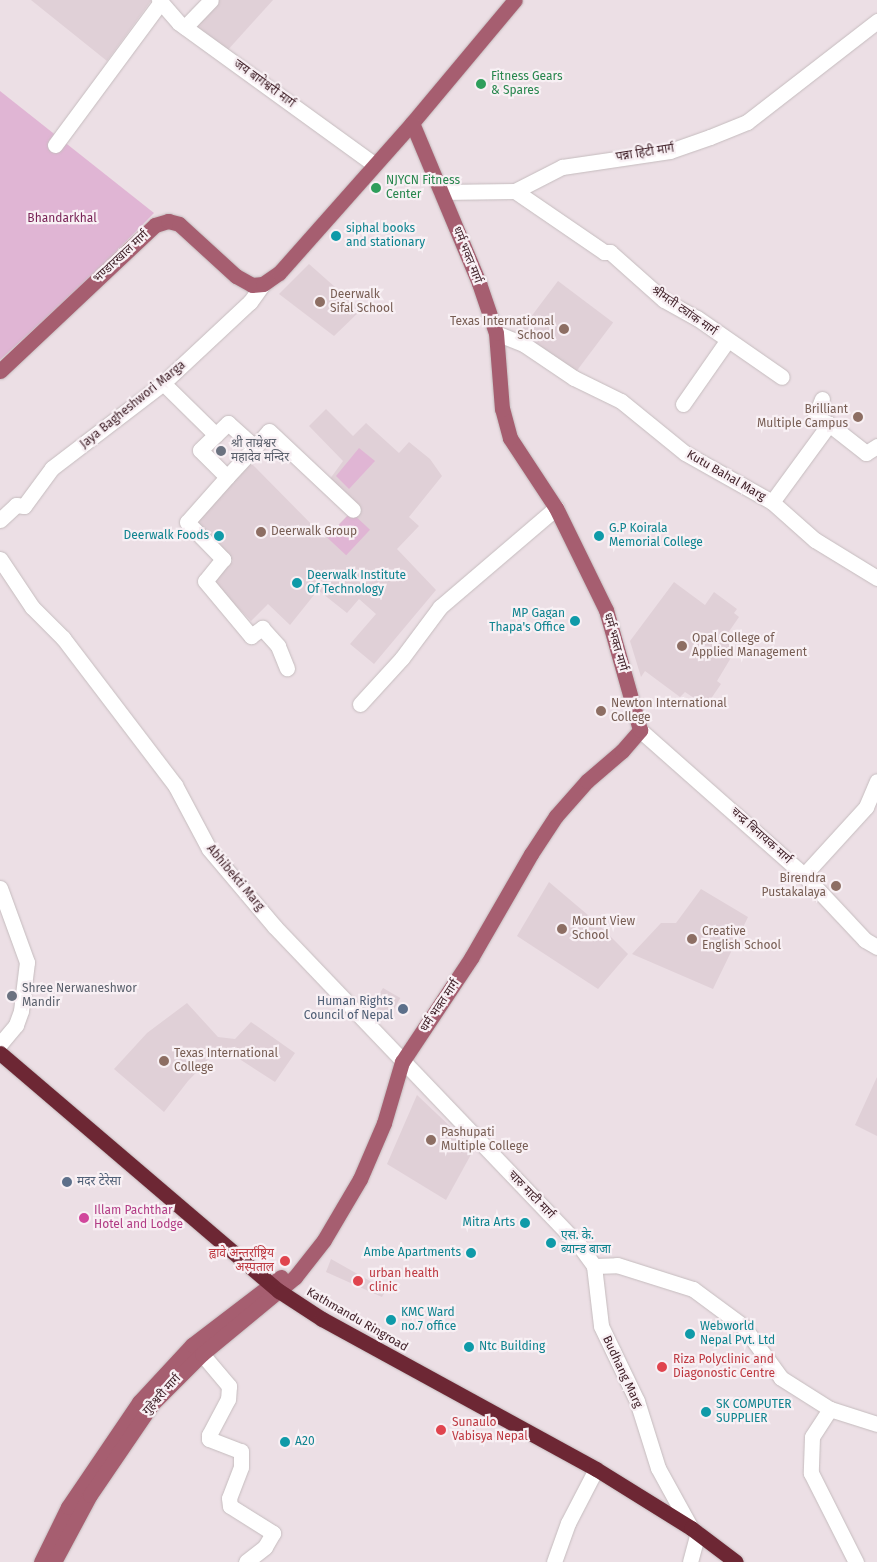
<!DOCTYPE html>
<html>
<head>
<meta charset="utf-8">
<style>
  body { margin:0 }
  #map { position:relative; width:877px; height:1562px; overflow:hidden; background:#ecdfe5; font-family:"Fira Sans","Noto Sans Devanagari",sans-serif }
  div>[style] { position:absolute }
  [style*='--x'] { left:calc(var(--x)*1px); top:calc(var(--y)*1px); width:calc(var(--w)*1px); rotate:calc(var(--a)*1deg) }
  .built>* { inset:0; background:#e0d0d7; transform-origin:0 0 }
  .green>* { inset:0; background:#e0b5d4; transform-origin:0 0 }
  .roads { filter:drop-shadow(0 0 1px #c5bcbe) drop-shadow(0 0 1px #c5bcbe) }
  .minor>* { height:15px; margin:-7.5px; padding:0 7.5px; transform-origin:7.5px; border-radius:7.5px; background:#fff }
  .major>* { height:15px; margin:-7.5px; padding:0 7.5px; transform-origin:7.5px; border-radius:7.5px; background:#a65e70 }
  .highway>* { height:15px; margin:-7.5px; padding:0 7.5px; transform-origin:7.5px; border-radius:7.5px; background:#6d2734 }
  .dots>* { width:14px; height:14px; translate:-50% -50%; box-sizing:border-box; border:2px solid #f8f0f4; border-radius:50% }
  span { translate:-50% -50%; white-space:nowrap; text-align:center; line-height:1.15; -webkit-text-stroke:4.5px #f8f0f4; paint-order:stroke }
  .leisure-label { font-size:12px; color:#27864d }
  .left { translate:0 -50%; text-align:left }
  .street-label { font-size:12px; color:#3e1e26 }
  .park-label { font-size:12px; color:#792457 }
  .culture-label { font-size:12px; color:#0d838f }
  .right { translate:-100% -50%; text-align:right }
  .education-label { font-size:12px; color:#785e54 }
  .worship-label { font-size:12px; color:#5b616d }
  .service-label { font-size:12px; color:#4e5e75 }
  .hotel-label { font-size:12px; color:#b23c85 }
  .health-label { font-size:12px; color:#be3a42 }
</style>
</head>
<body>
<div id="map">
  <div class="built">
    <div style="clip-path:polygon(31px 0,151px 0,151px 1px,107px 61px)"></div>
    <div style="clip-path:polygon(214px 0,273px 0,226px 52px,193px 23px)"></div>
    <div style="clip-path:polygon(309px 264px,361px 310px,334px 336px,279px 294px)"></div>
    <div style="left:558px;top:281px;width:69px;height:70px;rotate:37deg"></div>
    <div style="clip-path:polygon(326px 409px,353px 436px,366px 423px,399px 453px,409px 442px,430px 459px,442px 476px,409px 517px,419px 526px,397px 549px,436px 590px,374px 664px,350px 644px,376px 614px,359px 599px,347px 613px,318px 590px,290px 625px,268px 604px,251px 621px,212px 581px,233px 561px,194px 522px,250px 462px,325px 538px,353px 510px,327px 483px,343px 461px,309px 426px)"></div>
    <div style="clip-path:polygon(674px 582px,705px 605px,714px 592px,737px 609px,734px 613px,739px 617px,728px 633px,735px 651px,717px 681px,721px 684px,706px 706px,685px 692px,680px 697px,645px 671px,641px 677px,630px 641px)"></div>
    <div style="clip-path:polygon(549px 882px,595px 921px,628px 954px,598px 989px,517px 936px)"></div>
    <div style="clip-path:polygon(701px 889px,748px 917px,713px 989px,632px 954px,661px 923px,676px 923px)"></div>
    <div style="left:383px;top:988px;width:20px;height:26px;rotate:30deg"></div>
    <div style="clip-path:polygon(187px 1003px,218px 1037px,235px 1039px,251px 1022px,295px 1053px,275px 1082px,221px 1047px,188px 1081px,164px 1112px,114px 1069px,147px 1033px)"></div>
    <div style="clip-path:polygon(877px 1077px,877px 1136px,855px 1125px)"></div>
    <div style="clip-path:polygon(417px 1095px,474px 1149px,446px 1200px,387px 1164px)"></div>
    <div style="clip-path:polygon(331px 1259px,386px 1290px,382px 1297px,326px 1272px)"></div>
  </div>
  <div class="green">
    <div style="clip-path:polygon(0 91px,154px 213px,89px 279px,0 360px)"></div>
    <div style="clip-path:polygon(359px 448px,375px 461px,349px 489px,336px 476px)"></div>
    <div style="left:351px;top:512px;width:26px;height:35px;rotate:43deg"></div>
  </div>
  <div class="roads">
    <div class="minor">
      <div style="--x:159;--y:0;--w:30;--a:49"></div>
      <div style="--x:179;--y:23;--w:241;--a:35.9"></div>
      <div style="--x:185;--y:27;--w:37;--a:-46"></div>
      <div style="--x:55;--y:145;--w:178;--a:-53.5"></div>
      <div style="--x:515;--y:191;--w:108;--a:34.4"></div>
      <div style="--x:604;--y:252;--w:6;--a:0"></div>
      <div style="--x:610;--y:252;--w:72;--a:41.6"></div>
      <div style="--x:664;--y:300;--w:38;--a:29"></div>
      <div style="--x:697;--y:318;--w:103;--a:34.8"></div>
      <div style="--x:441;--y:192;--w:74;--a:-0.8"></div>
      <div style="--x:515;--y:191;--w:53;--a:-27.1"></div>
      <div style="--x:562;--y:167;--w:109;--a:-8.4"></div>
      <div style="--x:670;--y:151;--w:42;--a:-19.3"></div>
      <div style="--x:710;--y:137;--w:40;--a:-22"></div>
      <div style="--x:747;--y:122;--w:165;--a:-37.8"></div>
      <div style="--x:496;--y:333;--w:31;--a:22"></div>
      <div style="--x:525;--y:345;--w:59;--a:34"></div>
      <div style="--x:574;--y:378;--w:52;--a:26.1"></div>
      <div style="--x:621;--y:401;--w:82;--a:39.1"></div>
      <div style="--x:685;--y:453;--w:100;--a:29.4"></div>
      <div style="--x:772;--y:502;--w:57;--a:41.5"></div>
      <div style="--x:815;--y:540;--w:73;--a:31.5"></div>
      <div style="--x:163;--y:383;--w:74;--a:44.5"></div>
      <div style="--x:822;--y:399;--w:19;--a:111"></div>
      <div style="--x:815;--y:417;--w:16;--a:27"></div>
      <div style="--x:683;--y:404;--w:77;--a:-55.1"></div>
      <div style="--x:228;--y:423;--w:36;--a:42"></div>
      <div style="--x:255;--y:447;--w:41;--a:133"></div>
      <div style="--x:227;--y:477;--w:38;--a:-135"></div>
      <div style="--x:200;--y:450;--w:39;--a:-44"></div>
      <div style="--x:255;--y:447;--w:21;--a:-49"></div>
      <div style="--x:269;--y:431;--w:115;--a:43.2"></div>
      <div style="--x:227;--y:477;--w:60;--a:131.6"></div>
      <div style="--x:187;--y:522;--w:52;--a:45.8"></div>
      <div style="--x:223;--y:559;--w:28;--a:129"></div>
      <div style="--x:205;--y:581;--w:72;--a:50.1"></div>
      <div style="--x:251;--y:636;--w:14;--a:-36"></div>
      <div style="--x:262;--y:628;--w:24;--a:48"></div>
      <div style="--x:278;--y:646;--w:24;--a:68"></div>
      <div style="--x:772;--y:502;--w:97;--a:-53.8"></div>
      <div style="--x:829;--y:424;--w:47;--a:38.1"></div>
      <div style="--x:866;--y:453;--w:13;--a:-32"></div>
      <div style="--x:0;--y:520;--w:22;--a:-43"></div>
      <div style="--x:16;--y:505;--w:8;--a:7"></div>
      <div style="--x:24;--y:506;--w:47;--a:-53.6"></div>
      <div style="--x:52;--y:468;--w:140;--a:-37.4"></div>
      <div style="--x:163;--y:383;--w:119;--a:-43"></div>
      <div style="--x:250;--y:302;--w:22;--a:-54"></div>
      <div style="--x:0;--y:559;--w:58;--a:56.3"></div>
      <div style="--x:32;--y:607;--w:44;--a:45"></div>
      <div style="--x:63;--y:638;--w:185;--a:52.7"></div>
      <div style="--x:175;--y:785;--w:72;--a:62"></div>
      <div style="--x:209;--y:849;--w:102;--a:49.8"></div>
      <div style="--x:275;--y:927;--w:440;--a:46.3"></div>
      <div style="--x:579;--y:1245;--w:26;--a:54"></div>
      <div style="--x:594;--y:1266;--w:60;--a:83.3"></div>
      <div style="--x:601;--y:1326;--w:83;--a:64.4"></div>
      <div style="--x:637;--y:1401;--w:70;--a:72.6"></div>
      <div style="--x:658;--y:1468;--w:68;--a:61.2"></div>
      <div style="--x:360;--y:704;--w:62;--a:-47.6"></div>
      <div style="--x:402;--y:658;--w:64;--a:-53.3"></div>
      <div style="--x:440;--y:607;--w:153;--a:-40.5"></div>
      <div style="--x:640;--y:730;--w:219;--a:41.5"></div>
      <div style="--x:804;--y:875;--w:89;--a:46.8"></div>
      <div style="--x:865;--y:940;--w:14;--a:30"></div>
      <div style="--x:804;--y:875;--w:92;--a:-47.6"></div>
      <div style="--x:866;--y:807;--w:28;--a:-67"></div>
      <div style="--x:0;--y:888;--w:79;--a:70"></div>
      <div style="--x:27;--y:962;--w:49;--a:97"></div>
      <div style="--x:21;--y:1011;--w:15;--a:110"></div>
      <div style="--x:16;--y:1025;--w:25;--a:130"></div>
      <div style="--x:594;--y:1266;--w:23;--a:-2"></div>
      <div style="--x:617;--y:1265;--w:80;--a:17.5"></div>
      <div style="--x:693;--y:1289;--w:62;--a:36.5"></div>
      <div style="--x:743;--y:1326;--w:64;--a:53.8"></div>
      <div style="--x:781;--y:1378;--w:58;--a:32.3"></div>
      <div style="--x:830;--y:1409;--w:33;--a:123"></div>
      <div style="--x:812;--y:1437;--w:36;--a:92"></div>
      <div style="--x:811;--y:1473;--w:100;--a:63.2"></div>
      <div style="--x:202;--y:1354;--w:42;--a:49.8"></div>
      <div style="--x:229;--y:1386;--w:13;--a:94"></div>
      <div style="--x:228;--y:1399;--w:41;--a:117.8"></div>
      <div style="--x:209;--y:1435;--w:4;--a:90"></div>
      <div style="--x:209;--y:1439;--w:34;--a:21"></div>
      <div style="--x:241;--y:1451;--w:16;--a:90"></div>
      <div style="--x:241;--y:1467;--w:33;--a:111"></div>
      <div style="--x:229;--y:1498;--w:8;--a:83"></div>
      <div style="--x:230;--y:1506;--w:51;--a:32.1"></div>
      <div style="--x:273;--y:1533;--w:16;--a:120"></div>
      <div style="--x:265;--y:1547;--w:24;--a:142"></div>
      <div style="--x:830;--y:1409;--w:49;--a:17.7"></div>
      <div style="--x:554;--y:1562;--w:41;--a:-70.3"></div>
      <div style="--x:568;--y:1523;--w:61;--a:-62.6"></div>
      <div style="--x:690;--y:1562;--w:30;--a:-75"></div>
    </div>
    <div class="major">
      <div style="--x:0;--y:371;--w:213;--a:-43.3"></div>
      <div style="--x:155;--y:225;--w:14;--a:-17"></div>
      <div style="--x:168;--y:221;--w:11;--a:15"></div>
      <div style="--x:179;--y:224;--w:77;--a:42.4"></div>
      <div style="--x:236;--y:276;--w:18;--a:29"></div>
      <div style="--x:252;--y:285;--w:11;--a:-5"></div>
      <div style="--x:263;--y:284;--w:19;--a:-35"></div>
      <div style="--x:279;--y:273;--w:200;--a:-48.4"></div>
      <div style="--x:412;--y:123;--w:160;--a:-50.1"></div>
      <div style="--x:41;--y:1562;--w:61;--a:-63.9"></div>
      <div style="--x:68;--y:1507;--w:127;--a:-55.9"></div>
      <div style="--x:139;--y:1402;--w:78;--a:-47.1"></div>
      <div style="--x:192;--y:1345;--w:112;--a:-37.4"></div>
      <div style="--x:54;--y:1562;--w:76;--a:-61.8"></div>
      <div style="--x:90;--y:1495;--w:110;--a:-55.7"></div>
      <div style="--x:152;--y:1404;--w:71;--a:-45"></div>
      <div style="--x:202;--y:1354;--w:121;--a:-39.6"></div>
      <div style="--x:295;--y:1277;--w:47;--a:-51.9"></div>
      <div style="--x:324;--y:1240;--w:71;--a:-59.5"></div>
      <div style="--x:360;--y:1179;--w:61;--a:-66.8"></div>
      <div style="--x:384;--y:1123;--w:64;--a:-73.6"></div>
      <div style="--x:402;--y:1062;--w:125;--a:-56.4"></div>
      <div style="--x:471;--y:958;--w:120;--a:-60"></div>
      <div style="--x:531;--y:854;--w:45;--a:-56.7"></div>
      <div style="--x:556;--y:816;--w:47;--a:-48.5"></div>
      <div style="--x:587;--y:781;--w:46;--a:-40.6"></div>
      <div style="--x:622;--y:751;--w:28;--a:-49"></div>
      <div style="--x:640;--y:730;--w:125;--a:-105.8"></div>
      <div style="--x:606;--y:610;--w:114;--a:-116.1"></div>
      <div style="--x:556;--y:508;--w:84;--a:-123.3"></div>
      <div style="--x:510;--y:438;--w:30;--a:-105"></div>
      <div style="--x:502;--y:409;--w:76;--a:-94.5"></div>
      <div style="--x:496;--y:333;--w:53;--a:-108.8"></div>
      <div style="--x:479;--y:283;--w:173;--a:-112.7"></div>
    </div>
    <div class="highway">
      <div style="--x:0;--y:1053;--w:367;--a:40.5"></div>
      <div style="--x:279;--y:1291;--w:51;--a:33.1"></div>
      <div style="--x:322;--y:1319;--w:312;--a:28.7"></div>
      <div style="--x:596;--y:1469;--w:112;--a:31.8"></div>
      <div style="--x:691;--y:1528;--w:56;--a:37.1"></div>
    </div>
  </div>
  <div class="dots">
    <div style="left:481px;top:84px;background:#2e9e5b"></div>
    <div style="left:376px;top:188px;background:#2e9e5b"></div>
    <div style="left:336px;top:236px;background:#0f9aa8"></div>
    <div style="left:320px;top:302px;background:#8d6e63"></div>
    <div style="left:564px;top:329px;background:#8d6e63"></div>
    <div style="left:858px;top:417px;background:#8d6e63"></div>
    <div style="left:221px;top:451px;background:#6b7280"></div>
    <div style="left:261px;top:532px;background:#8d6e63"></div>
    <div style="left:219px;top:536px;background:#0f9aa8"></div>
    <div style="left:599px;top:536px;background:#0f9aa8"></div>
    <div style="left:297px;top:583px;background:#0f9aa8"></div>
    <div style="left:575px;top:621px;background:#0f9aa8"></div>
    <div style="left:682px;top:646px;background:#8d6e63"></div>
    <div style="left:601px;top:711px;background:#8d6e63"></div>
    <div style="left:836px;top:886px;background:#8d6e63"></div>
    <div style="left:562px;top:929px;background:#8d6e63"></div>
    <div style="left:692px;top:939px;background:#8d6e63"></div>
    <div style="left:12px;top:996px;background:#6b7280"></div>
    <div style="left:403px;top:1009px;background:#5c6f8a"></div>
    <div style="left:164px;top:1061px;background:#8d6e63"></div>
    <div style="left:431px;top:1140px;background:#8d6e63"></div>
    <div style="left:67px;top:1182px;background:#5c6f8a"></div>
    <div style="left:84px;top:1218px;background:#d1479c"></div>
    <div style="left:525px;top:1223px;background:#0f9aa8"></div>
    <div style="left:551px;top:1243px;background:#0f9aa8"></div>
    <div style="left:471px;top:1253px;background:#0f9aa8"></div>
    <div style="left:285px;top:1261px;background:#e0444e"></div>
    <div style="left:358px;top:1281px;background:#e0444e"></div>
    <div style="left:391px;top:1320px;background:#0f9aa8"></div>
    <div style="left:690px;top:1334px;background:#0f9aa8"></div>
    <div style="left:469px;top:1347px;background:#0f9aa8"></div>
    <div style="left:662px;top:1367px;background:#e0444e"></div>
    <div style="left:706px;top:1412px;background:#0f9aa8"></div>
    <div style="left:441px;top:1430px;background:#e0444e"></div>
    <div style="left:285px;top:1442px;background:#0f9aa8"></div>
  </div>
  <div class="leisure-label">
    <span class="left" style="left:491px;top:84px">Fitness Gears<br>&amp; Spares</span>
    <span class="left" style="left:386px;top:188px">NJYCN Fitness<br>Center</span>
  </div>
  <div class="street-label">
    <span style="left:264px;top:84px;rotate:36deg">जय बागेश्वरी मार्ग</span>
    <span style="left:645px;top:153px;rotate:-9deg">पन्ना हिटी मार्ग</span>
    <span style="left:467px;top:255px;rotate:68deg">धर्म भक्त मार्ग</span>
    <span style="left:121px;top:257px;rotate:-43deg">भण्डारखाल मार्ग</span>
    <span style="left:684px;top:311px;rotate:35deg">श्रीमती ट्यांक मार्ग</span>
    <span style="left:133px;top:405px;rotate:-39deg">Jaya Bagheshwori Marga</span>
    <span style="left:726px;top:476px;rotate:30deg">Kutu Bahal Marg</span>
    <span style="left:615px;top:642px;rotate:74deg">धर्म भक्त मार्ग</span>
    <span style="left:761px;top:836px;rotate:42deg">चन्द्र बिनायक मार्ग</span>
    <span style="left:235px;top:878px;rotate:50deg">Abhibekti Marg</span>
    <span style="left:440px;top:1006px;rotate:-56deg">धर्म भक्त मार्ग</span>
    <span style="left:531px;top:1195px;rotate:46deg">चारु माटी मार्ग</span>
    <span style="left:357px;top:1320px;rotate:30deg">Kathmandu Ringroad</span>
    <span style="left:622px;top:1372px;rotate:65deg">Budhang Marg</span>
    <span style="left:162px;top:1395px;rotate:-48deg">गुहेश्वरी मार्ग</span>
  </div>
  <div class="park-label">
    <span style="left:62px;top:219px">Bhandarkhal</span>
  </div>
  <div class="culture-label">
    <span class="left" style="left:346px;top:236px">siphal books<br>and stationary</span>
    <span class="left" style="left:609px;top:536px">G.P Koirala<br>Memorial College</span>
    <span class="right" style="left:209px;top:536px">Deerwalk Foods</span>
    <span class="left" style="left:307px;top:583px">Deerwalk Institute<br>Of Technology</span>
    <span class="right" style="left:565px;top:621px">MP Gagan<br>Thapa's Office</span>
    <span class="right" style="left:515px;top:1223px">Mitra Arts</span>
    <span class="left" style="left:561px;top:1243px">एस. के.<br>ब्यान्ड बाजा</span>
    <span class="right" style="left:461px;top:1253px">Ambe Apartments</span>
    <span class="left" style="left:401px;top:1320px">KMC Ward<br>no.7 office</span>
    <span class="left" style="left:700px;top:1334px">Webworld<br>Nepal Pvt. Ltd</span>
    <span class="left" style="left:479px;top:1347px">Ntc Building</span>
    <span class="left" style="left:716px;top:1412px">SK COMPUTER<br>SUPPLIER</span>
    <span class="left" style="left:295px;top:1442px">A20</span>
  </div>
  <div class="education-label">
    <span class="left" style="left:330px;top:302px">Deerwalk<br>Sifal School</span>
    <span class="right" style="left:554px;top:329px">Texas International<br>School</span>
    <span class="right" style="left:848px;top:417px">Brilliant<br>Multiple Campus</span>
    <span class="left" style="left:271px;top:532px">Deerwalk Group</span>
    <span class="left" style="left:692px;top:646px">Opal College of<br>Applied Management</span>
    <span class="left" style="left:611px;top:711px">Newton International<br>College</span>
    <span class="right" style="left:826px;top:886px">Birendra<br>Pustakalaya</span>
    <span class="left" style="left:572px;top:929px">Mount View<br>School</span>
    <span class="left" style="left:702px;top:939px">Creative<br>English School</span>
    <span class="left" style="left:174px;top:1061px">Texas International<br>College</span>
    <span class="left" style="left:441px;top:1140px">Pashupati<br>Multiple College</span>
  </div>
  <div class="worship-label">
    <span class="left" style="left:231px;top:451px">श्री ताम्रेश्वर<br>महादेव मन्दिर</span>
    <span class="left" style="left:22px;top:996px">Shree Nerwaneshwor<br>Mandir</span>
  </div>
  <div class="service-label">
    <span class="right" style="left:393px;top:1009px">Human Rights<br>Council of Nepal</span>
    <span class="left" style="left:77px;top:1182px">मदर टेरेसा</span>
  </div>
  <div class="hotel-label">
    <span class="left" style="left:94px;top:1218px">Illam Pachthar<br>Hotel and Lodge</span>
  </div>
  <div class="health-label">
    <span class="right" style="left:274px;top:1261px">ह्वावे अन्तर्राष्ट्रिय<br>अस्पताल</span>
    <span class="left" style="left:369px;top:1281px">urban health<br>clinic</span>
    <span class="left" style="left:673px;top:1367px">Riza Polyclinic and<br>Diagonostic Centre</span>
    <span class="left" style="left:452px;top:1430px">Sunaulo<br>Vabisya Nepal</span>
  </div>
</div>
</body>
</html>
